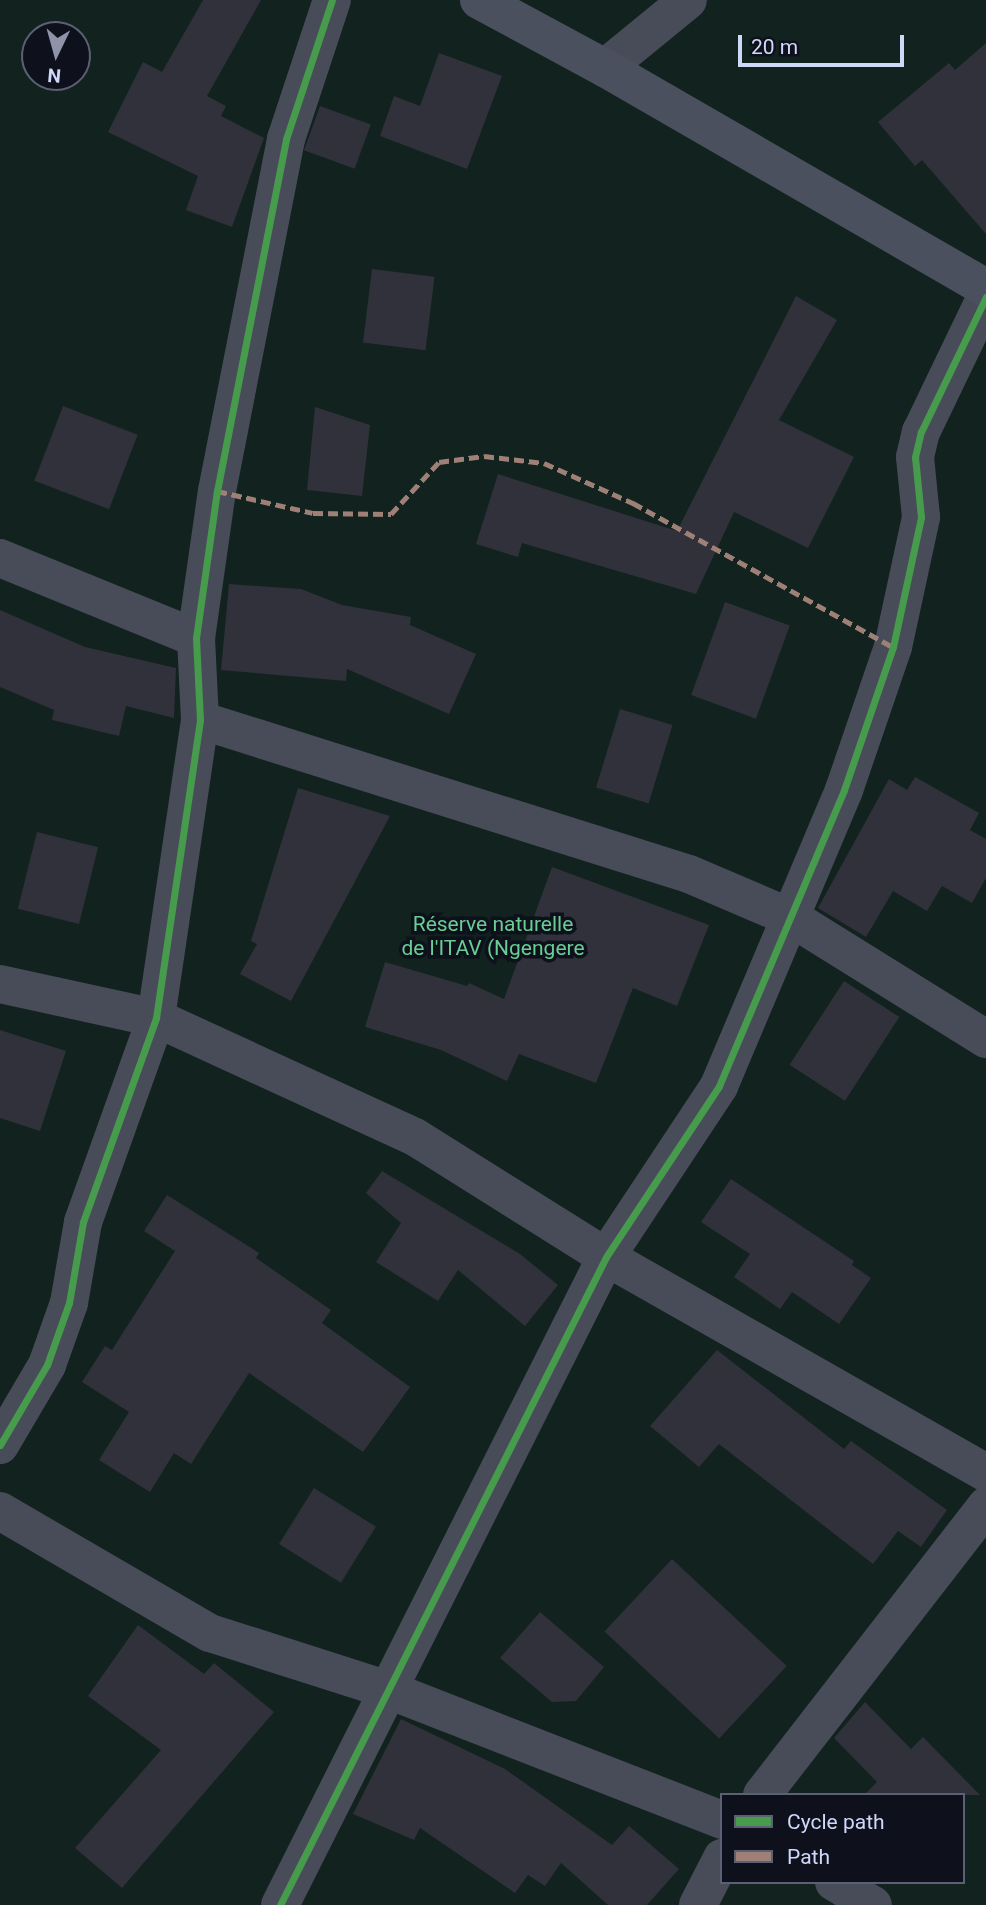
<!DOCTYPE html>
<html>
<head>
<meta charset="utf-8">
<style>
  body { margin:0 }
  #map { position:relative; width:986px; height:1905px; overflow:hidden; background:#121218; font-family:Roboto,sans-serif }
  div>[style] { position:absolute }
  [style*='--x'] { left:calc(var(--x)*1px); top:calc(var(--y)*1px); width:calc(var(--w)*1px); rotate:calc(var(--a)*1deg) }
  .green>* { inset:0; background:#12221e }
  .building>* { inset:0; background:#30313b; transform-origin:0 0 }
  .street>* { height:38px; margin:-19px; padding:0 19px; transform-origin:19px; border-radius:19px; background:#484c59 }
  .secondary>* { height:38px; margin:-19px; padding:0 19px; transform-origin:19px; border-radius:19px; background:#4b505f }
  .quiet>* { height:5px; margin-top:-2.5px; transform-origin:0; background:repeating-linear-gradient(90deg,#9e8076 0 10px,transparent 0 15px) }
  .cycleway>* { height:7px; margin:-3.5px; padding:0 3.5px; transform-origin:3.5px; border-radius:3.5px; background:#469c4c }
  span { translate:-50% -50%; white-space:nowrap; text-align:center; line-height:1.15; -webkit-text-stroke:7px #0e101c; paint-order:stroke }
  .park-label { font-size:21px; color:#67ce94 }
  .legend { position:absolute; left:720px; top:1793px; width:245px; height:91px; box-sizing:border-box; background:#0e101c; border:2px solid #5c6074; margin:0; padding:9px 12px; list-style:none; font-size:21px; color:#d0d8f9 }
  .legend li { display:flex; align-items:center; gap:14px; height:35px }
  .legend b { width:35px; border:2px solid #5c6074 }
  .north { position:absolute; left:21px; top:21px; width:70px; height:70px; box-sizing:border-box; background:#0e101c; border:2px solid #5c6074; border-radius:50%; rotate:185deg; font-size:19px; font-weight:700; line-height:28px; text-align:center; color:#d0d8f9 }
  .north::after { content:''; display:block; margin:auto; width:24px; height:32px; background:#8e93aa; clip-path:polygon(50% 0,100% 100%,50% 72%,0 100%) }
  .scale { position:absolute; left:738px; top:35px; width:166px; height:32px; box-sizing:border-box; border:4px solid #d0d8f9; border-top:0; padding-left:9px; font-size:21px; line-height:24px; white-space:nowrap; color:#d0d8f9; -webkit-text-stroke:5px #0e101c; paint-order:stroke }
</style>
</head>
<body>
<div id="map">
  <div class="green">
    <div style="clip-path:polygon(evenodd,0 0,986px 0,986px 1905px,0 1905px,0 0,35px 35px,77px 35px,77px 77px,35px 77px,35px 35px,0 0,722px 1795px,963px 1795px,963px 1882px,722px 1882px,722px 1795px)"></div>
  </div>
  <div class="building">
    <div style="clip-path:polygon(203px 0,261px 0,207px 96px,226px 106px,221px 116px,264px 138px,232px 227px,186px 210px,198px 176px,108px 132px,143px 62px,162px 72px)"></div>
    <div style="clip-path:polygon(986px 43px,986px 234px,922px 160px,915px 166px,878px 122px,949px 63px,955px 70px)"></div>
    <div style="clip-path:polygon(439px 53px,502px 76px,467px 169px,380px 136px,394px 96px,420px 106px)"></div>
    <div style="left:320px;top:106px;width:54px;height:47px;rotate:20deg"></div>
    <div style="left:372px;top:269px;width:63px;height:74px;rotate:7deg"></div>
    <div style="clip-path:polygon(796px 296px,837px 320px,779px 420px,854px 457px,808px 548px,734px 512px,696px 594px,522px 543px,518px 557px,476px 544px,498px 474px,677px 531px)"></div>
    <div style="left:63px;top:406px;width:80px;height:80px;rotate:21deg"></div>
    <div style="clip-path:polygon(315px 407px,370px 425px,362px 496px,307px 490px)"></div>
    <div style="clip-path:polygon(229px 584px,301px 589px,342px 605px,411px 617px,410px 625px,476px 654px,449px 714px,347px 669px,346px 681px,221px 670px)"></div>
    <div style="left:725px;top:602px;width:69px;height:99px;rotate:20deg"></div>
    <div style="clip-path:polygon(0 610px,85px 647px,176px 668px,174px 718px,126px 706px,119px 736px,52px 720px,54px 710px,0 687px)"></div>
    <div style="left:620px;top:709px;width:55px;height:82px;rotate:17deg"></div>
    <div style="clip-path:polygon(915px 777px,979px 813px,970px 830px,986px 839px,986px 878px,972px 903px,942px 886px,927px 911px,893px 891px,866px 937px,818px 908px,889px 779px,907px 790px)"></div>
    <div style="clip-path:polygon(298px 788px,390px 816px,291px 1001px,240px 974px,257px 944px,251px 941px)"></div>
    <div style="left:37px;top:832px;width:63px;height:79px;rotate:14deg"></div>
    <div style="clip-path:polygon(552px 867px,709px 925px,677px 1006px,633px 988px,596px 1083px,519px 1054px,507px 1081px,441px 1050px,365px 1027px,385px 962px,467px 986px,469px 983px,504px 999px)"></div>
    <div style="left:844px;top:981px;width:66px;height:100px;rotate:33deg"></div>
    <div style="clip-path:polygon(0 1030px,66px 1051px,40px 1131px,0 1118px)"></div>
    <div style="clip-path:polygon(382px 1171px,520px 1254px,558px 1285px,525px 1326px,458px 1270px,438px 1301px,376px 1262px,401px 1223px,366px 1193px)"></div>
    <div style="clip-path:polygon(731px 1179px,854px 1261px,852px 1265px,871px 1278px,839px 1324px,792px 1292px,780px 1309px,734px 1277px,750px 1254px,701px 1222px)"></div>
    <div style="clip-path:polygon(167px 1195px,259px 1253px,256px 1258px,331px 1310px,322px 1323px,410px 1387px,363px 1452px,249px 1373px,191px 1464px,174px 1453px,150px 1492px,99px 1460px,129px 1412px,82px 1382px,105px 1346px,112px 1350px,175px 1251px,144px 1231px)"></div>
    <div style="clip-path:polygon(717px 1350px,844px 1449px,851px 1441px,947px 1510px,921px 1547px,898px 1531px,873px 1564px,719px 1444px,699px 1467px,650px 1426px)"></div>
    <div style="left:314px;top:1488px;width:73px;height:66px;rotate:32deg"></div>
    <div style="left:672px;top:1559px;width:157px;height:99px;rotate:43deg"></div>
    <div style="clip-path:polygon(540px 1612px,604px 1667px,576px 1701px,552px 1702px,500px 1658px)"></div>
    <div style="clip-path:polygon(138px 1625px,204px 1674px,214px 1663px,274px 1712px,122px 1888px,75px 1848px,161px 1750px,88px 1696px)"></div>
    <div style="clip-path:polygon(865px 1702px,911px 1749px,923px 1737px,980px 1795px,864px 1795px,877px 1782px,834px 1738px)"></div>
    <div style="clip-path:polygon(401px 1719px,505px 1769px,612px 1845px,629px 1826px,679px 1869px,647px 1905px,608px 1905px,561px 1863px,545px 1886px,528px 1875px,515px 1893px,420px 1828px,414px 1840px,353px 1814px)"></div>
  </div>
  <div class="street">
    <div style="--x:605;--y:68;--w:107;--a:-39.3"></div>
    <div style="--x:0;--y:558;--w:212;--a:22.2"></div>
    <div style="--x:200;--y:720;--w:513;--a:17.48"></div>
    <div style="--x:689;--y:874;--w:110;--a:23.1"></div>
    <div style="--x:790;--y:917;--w:231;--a:31.9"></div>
    <div style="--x:0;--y:984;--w:160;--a:12.3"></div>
    <div style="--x:156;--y:1018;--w:285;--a:24.7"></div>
    <div style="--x:415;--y:1137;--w:226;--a:32.1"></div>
    <div style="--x:606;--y:1257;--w:437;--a:29.6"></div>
    <div style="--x:0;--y:1445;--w:93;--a:-59.6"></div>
    <div style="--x:47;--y:1365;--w:66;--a:-70.5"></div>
    <div style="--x:69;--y:1303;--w:82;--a:-80.2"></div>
    <div style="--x:83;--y:1222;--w:217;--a:-70.3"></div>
    <div style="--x:156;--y:1018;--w:301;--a:-81.6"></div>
    <div style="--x:200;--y:720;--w:82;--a:-92.8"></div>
    <div style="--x:196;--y:638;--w:148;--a:-81.9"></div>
    <div style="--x:217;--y:491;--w:359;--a:-78.9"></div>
    <div style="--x:286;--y:139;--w:146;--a:-71.7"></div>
    <div style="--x:0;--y:1511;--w:243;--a:30.2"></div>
    <div style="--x:210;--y:1633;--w:185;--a:17.7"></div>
    <div style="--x:386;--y:1689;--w:361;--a:21.3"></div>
    <div style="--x:762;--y:1795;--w:366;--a:-52.2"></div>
    <div style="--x:834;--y:1882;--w:45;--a:30.5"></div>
    <div style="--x:280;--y:1905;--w:725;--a:-63.29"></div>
    <div style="--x:606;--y:1257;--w:205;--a:-56.5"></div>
    <div style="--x:719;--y:1086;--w:321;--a:-67.1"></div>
    <div style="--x:844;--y:790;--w:151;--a:-71.1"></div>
    <div style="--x:893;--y:647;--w:133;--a:-77.8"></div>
    <div style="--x:921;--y:517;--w:60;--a:-95.7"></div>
    <div style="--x:915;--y:457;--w:26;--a:-77"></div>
    <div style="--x:921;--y:432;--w:150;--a:-64.3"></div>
    <div style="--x:698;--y:1905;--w:53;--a:-62.9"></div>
  </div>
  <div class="secondary">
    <div style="--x:479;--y:0;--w:143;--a:28.4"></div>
    <div style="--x:605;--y:68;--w:440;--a:30"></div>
  </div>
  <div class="quiet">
    <div style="--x:217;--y:491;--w:98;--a:12.9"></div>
    <div style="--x:313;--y:513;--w:78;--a:0.7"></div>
    <div style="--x:391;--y:514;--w:71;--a:-47.3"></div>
    <div style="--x:439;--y:462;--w:45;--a:-7.6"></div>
    <div style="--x:484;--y:456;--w:60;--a:6.7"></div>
    <div style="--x:544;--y:463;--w:98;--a:24.2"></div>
    <div style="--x:633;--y:503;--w:297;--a:29"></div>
  </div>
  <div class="cycleway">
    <div style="--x:0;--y:1445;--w:93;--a:-59.6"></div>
    <div style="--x:47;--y:1365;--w:66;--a:-70.5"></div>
    <div style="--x:69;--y:1303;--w:82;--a:-80.2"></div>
    <div style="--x:83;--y:1222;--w:217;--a:-70.3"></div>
    <div style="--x:156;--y:1018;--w:301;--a:-81.6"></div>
    <div style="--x:200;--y:720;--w:82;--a:-92.8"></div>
    <div style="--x:196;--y:638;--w:148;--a:-81.9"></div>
    <div style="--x:217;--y:491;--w:359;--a:-78.9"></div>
    <div style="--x:286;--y:139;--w:146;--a:-71.7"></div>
    <div style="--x:280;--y:1905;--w:725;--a:-63.29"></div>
    <div style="--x:606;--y:1257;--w:205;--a:-56.5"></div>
    <div style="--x:719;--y:1086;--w:321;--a:-67.1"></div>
    <div style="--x:844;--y:790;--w:151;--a:-71.1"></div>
    <div style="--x:893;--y:647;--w:133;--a:-77.8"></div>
    <div style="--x:921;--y:517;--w:60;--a:-95.7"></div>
    <div style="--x:915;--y:457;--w:26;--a:-77"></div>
    <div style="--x:921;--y:432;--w:150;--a:-64.3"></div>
  </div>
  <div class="park-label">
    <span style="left:493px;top:936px">Réserve naturelle<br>de l'ITAV (Ngengere</span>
  </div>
  <ul class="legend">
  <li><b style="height:9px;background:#469c4c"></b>Cycle path</li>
  <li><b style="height:9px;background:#9e8076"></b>Path</li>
  </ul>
  <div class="north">N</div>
  <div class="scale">20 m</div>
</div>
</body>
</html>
